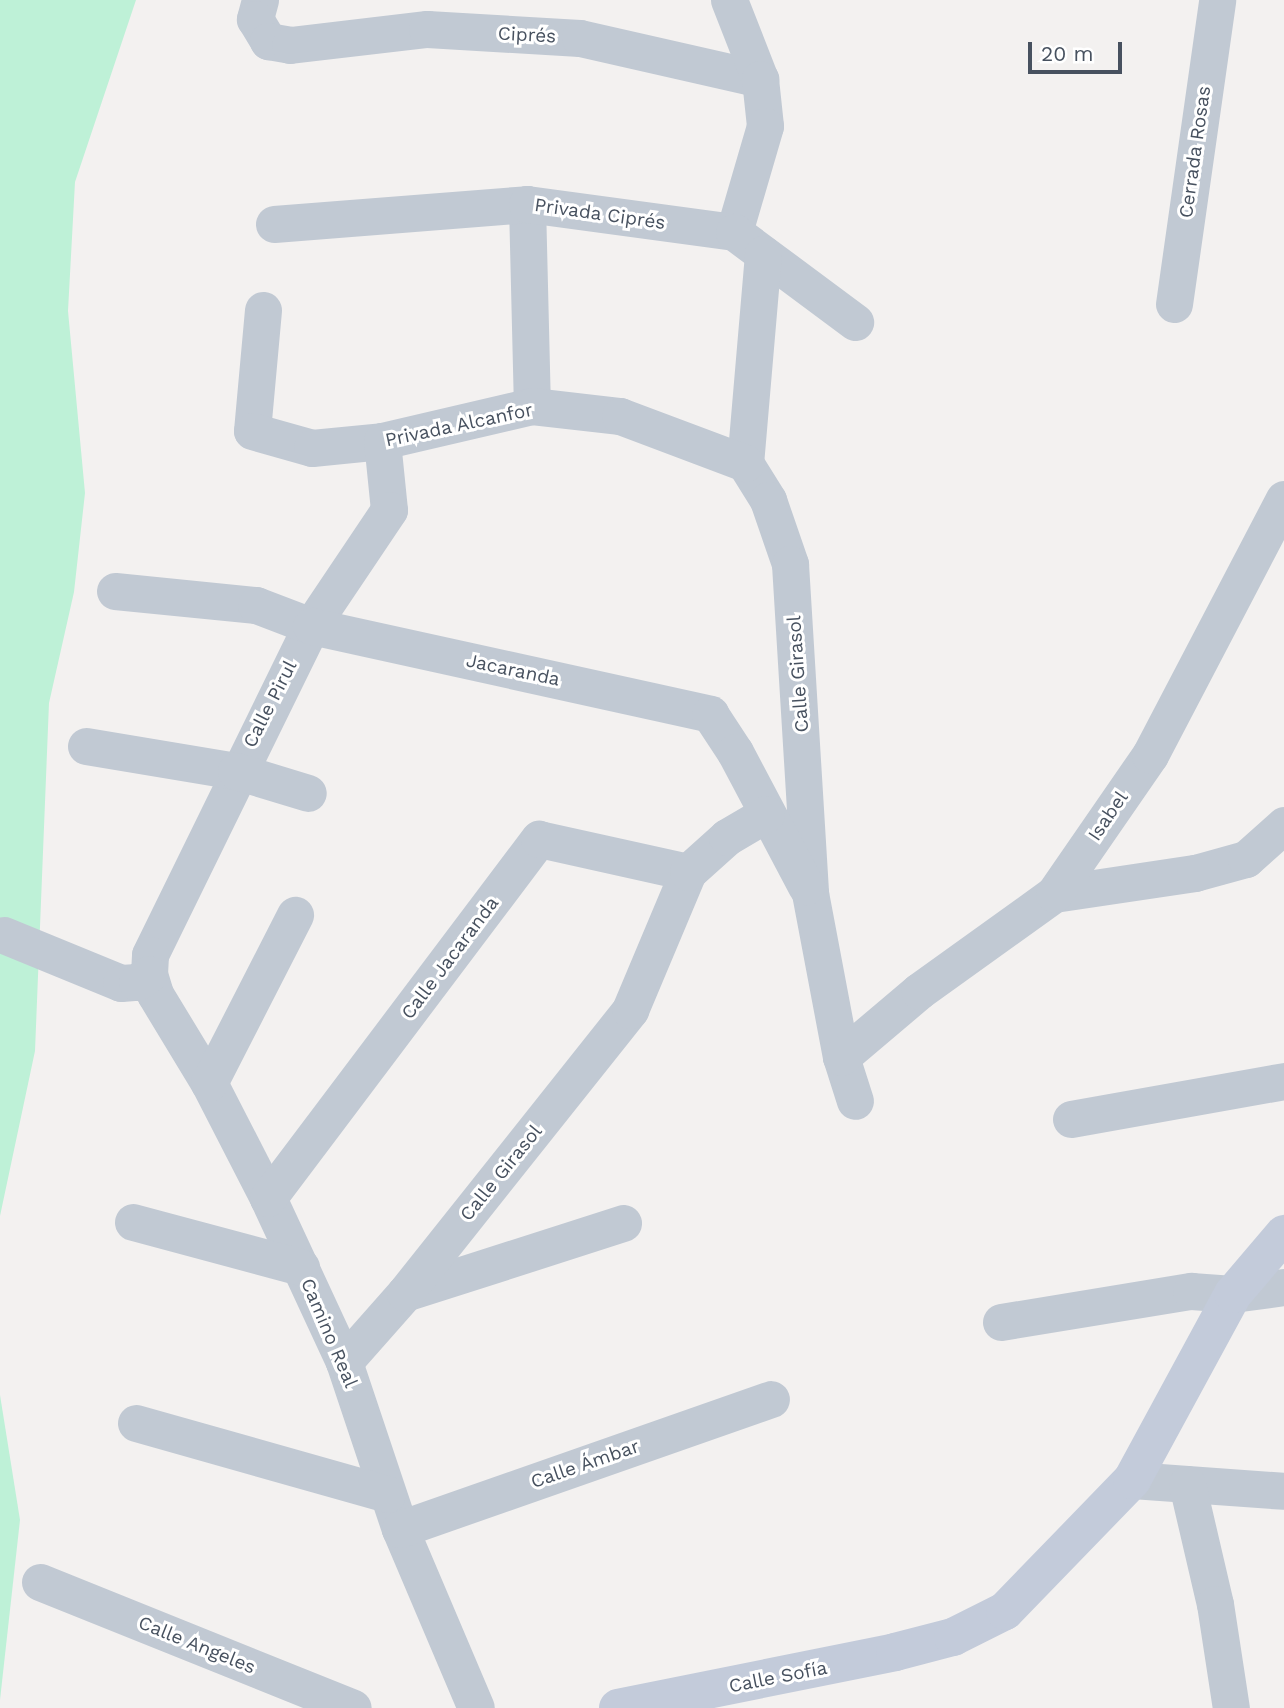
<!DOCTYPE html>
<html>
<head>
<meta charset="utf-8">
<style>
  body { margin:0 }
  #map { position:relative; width:1284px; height:1708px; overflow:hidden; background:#f3f1f0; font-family:"Work Sans",sans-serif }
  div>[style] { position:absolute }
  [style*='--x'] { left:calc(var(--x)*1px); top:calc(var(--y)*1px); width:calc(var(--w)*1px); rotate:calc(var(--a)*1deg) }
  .green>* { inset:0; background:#bef1d7 }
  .street>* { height:37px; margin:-18.5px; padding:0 18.5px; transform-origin:18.5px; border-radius:18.5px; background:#c1c9d3 }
  .secondary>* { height:38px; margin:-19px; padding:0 19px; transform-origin:19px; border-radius:19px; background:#c3cbda }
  span { translate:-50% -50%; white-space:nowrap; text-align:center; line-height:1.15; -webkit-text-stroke:6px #fff; paint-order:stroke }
  .street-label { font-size:19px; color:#47515f }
  .scale { position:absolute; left:1028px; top:42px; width:94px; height:32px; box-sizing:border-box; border:4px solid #47515f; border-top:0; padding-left:9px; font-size:21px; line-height:24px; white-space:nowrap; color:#47515f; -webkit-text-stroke:5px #fff; paint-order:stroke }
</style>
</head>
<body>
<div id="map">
  <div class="green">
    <div style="clip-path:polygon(0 0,136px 0,75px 182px,68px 311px,85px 493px,74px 592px,49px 703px,35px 1051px,0 1216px)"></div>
    <div style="clip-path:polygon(0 1395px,20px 1520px,0 1700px)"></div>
  </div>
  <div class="street">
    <div style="--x:260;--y:0;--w:20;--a:105"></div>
    <div style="--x:255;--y:19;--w:26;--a:59"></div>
    <div style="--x:268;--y:41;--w:22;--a:10"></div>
    <div style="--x:290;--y:45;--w:138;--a:-6.7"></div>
    <div style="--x:427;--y:29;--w:153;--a:3.4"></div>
    <div style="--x:580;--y:38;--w:185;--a:12.8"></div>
    <div style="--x:729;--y:0;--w:85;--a:68.6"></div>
    <div style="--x:760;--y:79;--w:47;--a:83.9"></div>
    <div style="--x:765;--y:126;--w:110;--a:106.3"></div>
    <div style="--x:527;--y:204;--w:202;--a:88.6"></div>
    <div style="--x:274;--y:224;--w:254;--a:-4.5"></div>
    <div style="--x:527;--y:204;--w:209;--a:7.7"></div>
    <div style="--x:734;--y:232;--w:151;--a:36.6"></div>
    <div style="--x:763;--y:254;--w:210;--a:94.9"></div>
    <div style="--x:745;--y:463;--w:44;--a:58.1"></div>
    <div style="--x:768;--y:500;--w:68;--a:71"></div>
    <div style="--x:790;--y:564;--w:330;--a:86.5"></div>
    <div style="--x:810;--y:893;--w:167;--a:79.3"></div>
    <div style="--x:841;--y:1057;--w:46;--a:72.3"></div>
    <div style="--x:1174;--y:304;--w:307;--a:-81.9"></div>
    <div style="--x:263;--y:310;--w:121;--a:95.2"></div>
    <div style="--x:252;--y:431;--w:62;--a:15.8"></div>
    <div style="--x:312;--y:448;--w:70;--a:-5.7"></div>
    <div style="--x:382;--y:441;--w:154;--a:-13.1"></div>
    <div style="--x:532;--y:406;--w:89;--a:6.5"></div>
    <div style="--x:620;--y:416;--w:134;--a:20.6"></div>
    <div style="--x:382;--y:441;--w:69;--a:84.2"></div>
    <div style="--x:389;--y:510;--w:140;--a:123.9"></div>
    <div style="--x:311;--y:626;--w:366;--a:116.1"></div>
    <div style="--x:150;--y:955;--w:19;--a:93"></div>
    <div style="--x:149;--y:974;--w:21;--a:73"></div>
    <div style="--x:155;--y:994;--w:104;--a:58.8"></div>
    <div style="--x:209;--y:1083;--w:129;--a:62.8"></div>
    <div style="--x:268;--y:1198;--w:181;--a:65.1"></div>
    <div style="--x:344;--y:1362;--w:176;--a:71.5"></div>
    <div style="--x:400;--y:1529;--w:194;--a:67"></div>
    <div style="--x:115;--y:591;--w:142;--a:5.7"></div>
    <div style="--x:256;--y:605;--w:59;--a:20.9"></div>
    <div style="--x:311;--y:626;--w:409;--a:12.4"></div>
    <div style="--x:710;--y:714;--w:45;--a:56.7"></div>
    <div style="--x:735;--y:752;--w:152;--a:62.1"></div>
    <div style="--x:86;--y:746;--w:152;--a:9.5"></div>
    <div style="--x:236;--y:771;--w:75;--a:17"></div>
    <div style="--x:1054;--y:894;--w:143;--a:-8.5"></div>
    <div style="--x:1195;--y:873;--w:53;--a:-15.4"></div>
    <div style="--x:1246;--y:859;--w:51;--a:-41.8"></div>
    <div style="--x:4;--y:935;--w:126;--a:22.3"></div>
    <div style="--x:121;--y:983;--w:16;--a:-4"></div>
    <div style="--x:137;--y:982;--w:14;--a:-34"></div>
    <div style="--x:841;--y:1057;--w:102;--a:-40.2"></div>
    <div style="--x:919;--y:991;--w:166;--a:-35.7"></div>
    <div style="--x:1054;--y:894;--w:169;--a:-55.4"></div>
    <div style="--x:1150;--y:755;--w:289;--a:-62.4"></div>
    <div style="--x:209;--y:1083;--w:189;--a:-62.9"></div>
    <div style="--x:1071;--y:1119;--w:216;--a:-10.1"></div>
    <div style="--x:268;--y:1198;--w:450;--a:-53"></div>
    <div style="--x:539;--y:839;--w:153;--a:12.5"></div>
    <div style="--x:133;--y:1222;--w:174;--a:15"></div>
    <div style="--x:405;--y:1293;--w:229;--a:-17.8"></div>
    <div style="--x:1001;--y:1322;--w:193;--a:-9.3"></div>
    <div style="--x:1191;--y:1291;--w:42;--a:4.1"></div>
    <div style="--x:1233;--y:1294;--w:51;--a:-7.8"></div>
    <div style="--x:344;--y:1362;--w:92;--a:-48.5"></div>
    <div style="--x:405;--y:1293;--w:362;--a:-51.5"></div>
    <div style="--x:630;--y:1010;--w:150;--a:-67.2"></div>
    <div style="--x:688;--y:872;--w:52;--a:-41.9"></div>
    <div style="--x:727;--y:837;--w:45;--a:-30.5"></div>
    <div style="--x:136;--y:1423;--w:261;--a:15.8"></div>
    <div style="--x:1132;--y:1480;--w:152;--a:4.1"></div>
    <div style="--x:1187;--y:1484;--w:123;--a:76.9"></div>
    <div style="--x:1215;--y:1604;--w:105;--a:81.3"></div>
    <div style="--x:400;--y:1529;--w:393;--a:-19.3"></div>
    <div style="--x:40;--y:1582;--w:337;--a:21.9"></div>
  </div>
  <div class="secondary">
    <div style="--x:618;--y:1708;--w:283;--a:-11.4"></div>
    <div style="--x:895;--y:1652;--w:60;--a:-14.5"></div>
    <div style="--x:953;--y:1637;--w:58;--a:-26.6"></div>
    <div style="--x:1005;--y:1611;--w:182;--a:-45.9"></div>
    <div style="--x:1132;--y:1480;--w:212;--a:-61.5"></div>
    <div style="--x:1233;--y:1294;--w:79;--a:-49.6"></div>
  </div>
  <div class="street-label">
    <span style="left:527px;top:35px;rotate:3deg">Ciprés</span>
    <span style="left:1195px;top:152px;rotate:-82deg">Cerrada Rosas</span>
    <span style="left:600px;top:214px;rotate:8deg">Privada Ciprés</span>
    <span style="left:459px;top:425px;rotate:-12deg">Privada Alcanfor</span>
    <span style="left:513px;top:670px;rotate:12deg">Jacaranda</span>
    <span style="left:798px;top:674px;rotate:-94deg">Calle Girasol</span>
    <span style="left:270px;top:704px;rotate:-63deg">Calle Pirul</span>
    <span style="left:1108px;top:816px;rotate:-56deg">Isabel</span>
    <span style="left:450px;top:958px;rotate:-53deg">Calle Jacaranda</span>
    <span style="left:501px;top:1173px;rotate:-51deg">Calle Girasol</span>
    <span style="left:329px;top:1333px;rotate:67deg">Camino Real</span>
    <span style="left:585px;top:1464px;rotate:-19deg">Calle Ámbar</span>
    <span style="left:197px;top:1645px;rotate:22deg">Calle Angeles</span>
    <span style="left:778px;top:1677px;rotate:-11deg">Calle Sofía</span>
  </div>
  <div class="scale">20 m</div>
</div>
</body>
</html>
